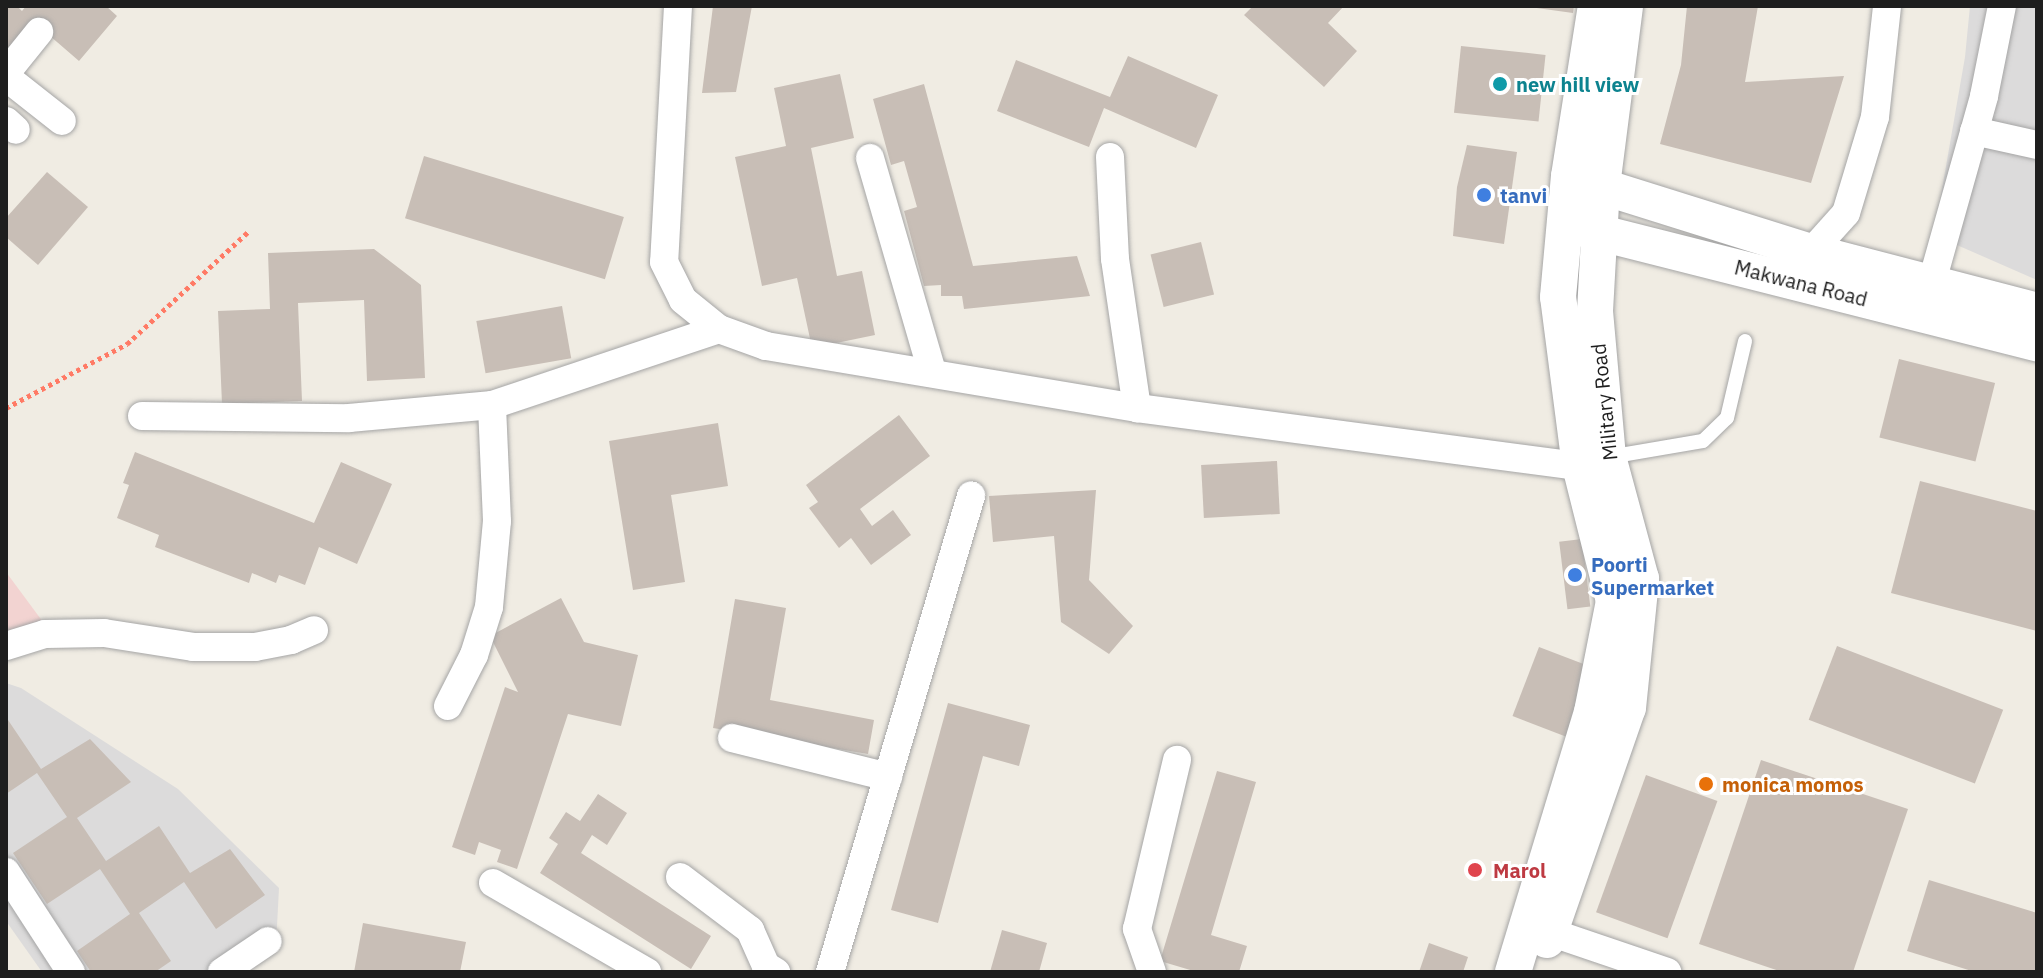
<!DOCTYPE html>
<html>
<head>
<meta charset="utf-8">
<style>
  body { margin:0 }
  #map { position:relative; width:2043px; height:978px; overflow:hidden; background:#f0ece3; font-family:"IBM Plex Sans",sans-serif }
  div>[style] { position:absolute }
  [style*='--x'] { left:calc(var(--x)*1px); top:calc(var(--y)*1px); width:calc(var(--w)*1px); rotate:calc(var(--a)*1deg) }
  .residential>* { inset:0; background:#dcdbdb }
  .commercial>* { inset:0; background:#f2d3d1 }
  .building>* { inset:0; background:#c8beb6; transform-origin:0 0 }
  .path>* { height:5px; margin-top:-2.5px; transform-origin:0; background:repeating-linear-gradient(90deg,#ff7a65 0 4px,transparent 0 8px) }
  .roads { filter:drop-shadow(0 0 2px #a5a5a5) drop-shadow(0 0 2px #a5a5a5) }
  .service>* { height:14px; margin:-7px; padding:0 7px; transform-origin:7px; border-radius:7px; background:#fff }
  .minor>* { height:28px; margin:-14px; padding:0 14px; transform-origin:14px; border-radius:14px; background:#fff }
  .tertiary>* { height:36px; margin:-18px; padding:0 18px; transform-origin:18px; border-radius:18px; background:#fff }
  .dots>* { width:22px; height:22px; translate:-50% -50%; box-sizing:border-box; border:4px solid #fff; border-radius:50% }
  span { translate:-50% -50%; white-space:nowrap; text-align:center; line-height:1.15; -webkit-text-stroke:6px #fff; paint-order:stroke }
  .culture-label { font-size:20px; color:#0d838f; font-weight:700 }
  .left { translate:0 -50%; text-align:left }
  .shop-label { font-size:20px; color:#366cbe; font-weight:700 }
  .street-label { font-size:20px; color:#1e1e1e }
  .food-label { font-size:20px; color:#c56008; font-weight:700 }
  .health-label { font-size:20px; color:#be3a42; font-weight:700 }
  .frame { position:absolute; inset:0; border:8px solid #1e1e1e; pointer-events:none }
</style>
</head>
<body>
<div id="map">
  <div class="residential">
    <div style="clip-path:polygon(1970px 6px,2037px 6px,2037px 280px,1934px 235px,1965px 57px)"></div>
    <div style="clip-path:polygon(6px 683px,21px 688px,178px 789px,279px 888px,276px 945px,235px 972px,42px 972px,6px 921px)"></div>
  </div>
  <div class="commercial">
    <div style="clip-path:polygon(6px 572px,43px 622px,6px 643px)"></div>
  </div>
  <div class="building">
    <div style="clip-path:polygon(6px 6px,17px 6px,22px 11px,26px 6px,106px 6px,117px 16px,79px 61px,35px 23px,6px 58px)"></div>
    <div style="clip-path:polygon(713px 6px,752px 6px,736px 92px,702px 93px)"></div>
    <div style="clip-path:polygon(1253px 6px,1344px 6px,1328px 23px,1357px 51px,1324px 87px,1244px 15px)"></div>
    <div style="clip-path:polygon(1523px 6px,1574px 6px,1573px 13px)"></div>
    <div style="clip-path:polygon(1687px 6px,1758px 6px,1745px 82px,1844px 76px,1811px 183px,1660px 144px,1681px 65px)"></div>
    <div style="left:1461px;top:46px;width:85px;height:67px;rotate:6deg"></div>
    <div style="clip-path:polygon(1128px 56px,1218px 95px,1196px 148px,1104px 108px,1089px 147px,997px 111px,1016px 60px,1110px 97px)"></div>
    <div style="clip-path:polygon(840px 74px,854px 138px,811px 148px,837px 276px,862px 271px,875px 335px,812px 348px,797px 278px,762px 286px,735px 157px,786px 146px,774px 88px)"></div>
    <div style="clip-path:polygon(924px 84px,973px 266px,1077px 256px,1090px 296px,964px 309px,962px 296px,941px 296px,941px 285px,924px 286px,904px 211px,917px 207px,904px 161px,891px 165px,873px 99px)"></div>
    <div style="clip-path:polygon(1467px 145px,1517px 152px,1504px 244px,1453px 236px,1457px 187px)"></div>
    <div style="left:424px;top:156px;width:209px;height:65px;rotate:17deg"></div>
    <div style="clip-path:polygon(47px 172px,88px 207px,38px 265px,6px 237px,6px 218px)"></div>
    <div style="left:1201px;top:242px;width:54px;height:52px;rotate:76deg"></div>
    <div style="clip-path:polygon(374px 249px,421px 285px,425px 378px,367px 381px,364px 300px,298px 303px,302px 401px,222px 404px,218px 311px,270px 309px,268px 253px)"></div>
    <div style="left:562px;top:306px;width:53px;height:87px;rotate:80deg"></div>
    <div style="left:1899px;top:359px;width:99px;height:81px;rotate:14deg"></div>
    <div style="clip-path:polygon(899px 415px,930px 456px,860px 509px,872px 526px,893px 510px,911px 535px,871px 565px,851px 538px,839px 548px,809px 508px,818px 502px,806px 485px)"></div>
    <div style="clip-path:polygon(718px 423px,728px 486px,671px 495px,685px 582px,633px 590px,609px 441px)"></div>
    <div style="clip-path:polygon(135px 452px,314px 523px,341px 462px,392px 484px,357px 564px,319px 547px,305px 585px,279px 575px,276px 583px,252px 573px,249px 583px,155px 547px,159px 535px,117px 518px,129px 485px,123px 483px)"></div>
    <div style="left:1277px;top:461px;width:53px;height:76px;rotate:87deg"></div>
    <div style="clip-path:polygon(1920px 481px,2037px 511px,2037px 631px,1891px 593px)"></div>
    <div style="clip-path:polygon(1096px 490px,1089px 580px,1133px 626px,1109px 654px,1061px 622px,1054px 536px,993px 542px,989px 496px)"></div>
    <div style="left:1582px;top:539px;width:68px;height:23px;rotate:83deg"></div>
    <div style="clip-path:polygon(561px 598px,584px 642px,638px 655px,621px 726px,568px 714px,517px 869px,497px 862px,501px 850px,479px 842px,475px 855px,452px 847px,505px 687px,518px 692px,490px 636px)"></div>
    <div style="clip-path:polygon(735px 599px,786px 608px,770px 700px,874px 720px,868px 754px,713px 728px)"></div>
    <div style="left:1837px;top:646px;width:178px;height:79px;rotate:21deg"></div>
    <div style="left:1539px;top:647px;width:61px;height:74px;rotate:21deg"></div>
    <div style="clip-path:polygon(948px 703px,1030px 725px,1019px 766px,983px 756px,938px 923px,891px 910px)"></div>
    <div style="clip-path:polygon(6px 717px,41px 769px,90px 739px,131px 782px,77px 818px,106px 861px,159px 826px,190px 873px,230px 849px,265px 895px,216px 929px,184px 882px,139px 913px,171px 961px,155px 972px,91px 972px,77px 951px,130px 914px,100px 869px,47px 904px,13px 853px,67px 817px,37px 773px,6px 794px)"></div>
    <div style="clip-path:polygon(1761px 760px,1908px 809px,1853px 972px,1782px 972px,1699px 944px)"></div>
    <div style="clip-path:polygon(1217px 771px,1256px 782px,1211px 935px,1247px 946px,1239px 972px,1197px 972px,1160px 961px)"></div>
    <div style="left:1646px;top:775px;width:76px;height:146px;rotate:20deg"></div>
    <div style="clip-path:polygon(598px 794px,627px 813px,607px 845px,592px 835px,581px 853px,711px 936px,691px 969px,540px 873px,558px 844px,549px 838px,566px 812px,580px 821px)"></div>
    <div style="clip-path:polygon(1929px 880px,2037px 913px,2037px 972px,1975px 972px,1907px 951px)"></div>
    <div style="clip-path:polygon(363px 923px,466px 942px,460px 972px,354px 972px)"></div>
    <div style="clip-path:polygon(1002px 930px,1047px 943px,1039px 972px,990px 972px)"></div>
    <div style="clip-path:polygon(1429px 943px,1468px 957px,1463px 972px,1419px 972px)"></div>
  </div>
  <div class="path">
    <div style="--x:6;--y:408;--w:137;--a:-27.9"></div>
    <div style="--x:127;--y:344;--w:165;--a:-42.8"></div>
  </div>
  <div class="roads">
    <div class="service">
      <div style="--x:1609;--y:457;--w:95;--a:-9.7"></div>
      <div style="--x:1703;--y:441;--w:33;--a:-44"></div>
      <div style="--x:1727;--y:418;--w:79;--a:-76.8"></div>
    </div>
    <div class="minor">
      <div style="--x:678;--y:6;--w:256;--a:93.1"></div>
      <div style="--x:664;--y:262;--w:42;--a:63.4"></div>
      <div style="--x:683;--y:300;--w:46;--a:38.9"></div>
      <div style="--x:719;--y:329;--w:50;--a:19.9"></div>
      <div style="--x:766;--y:346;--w:376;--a:9.5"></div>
      <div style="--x:1137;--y:408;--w:447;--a:7.5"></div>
      <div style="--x:1580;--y:466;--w:18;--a:-16"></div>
      <div style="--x:6;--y:73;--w:53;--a:-51.2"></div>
      <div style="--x:6;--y:77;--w:71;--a:38.2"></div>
      <div style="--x:6;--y:121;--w:13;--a:42"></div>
      <div style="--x:1974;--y:131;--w:65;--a:12.5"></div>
      <div style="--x:1110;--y:157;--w:102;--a:87.2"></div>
      <div style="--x:1115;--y:259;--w:151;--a:81.6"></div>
      <div style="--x:870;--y:158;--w:223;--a:73.8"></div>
      <div style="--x:1806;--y:266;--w:15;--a:-70"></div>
      <div style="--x:1811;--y:252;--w:52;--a:-48.1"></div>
      <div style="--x:1846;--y:213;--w:100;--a:-73.2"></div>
      <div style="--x:1875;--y:117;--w:112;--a:-83.8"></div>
      <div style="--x:1926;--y:303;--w:215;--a:-74.3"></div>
      <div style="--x:1984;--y:96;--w:92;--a:-78.7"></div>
      <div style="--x:142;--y:416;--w:207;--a:0.6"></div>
      <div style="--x:349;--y:418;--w:144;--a:-5.2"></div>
      <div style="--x:492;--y:405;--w:239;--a:-18.5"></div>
      <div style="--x:6;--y:646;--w:41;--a:-17.1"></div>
      <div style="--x:45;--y:634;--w:59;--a:-1"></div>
      <div style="--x:104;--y:633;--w:90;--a:8.9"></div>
      <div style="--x:193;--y:647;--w:62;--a:0"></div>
      <div style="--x:255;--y:647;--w:37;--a:-11"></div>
      <div style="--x:291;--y:640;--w:25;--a:-23"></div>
      <div style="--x:448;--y:706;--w:57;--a:-63"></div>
      <div style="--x:474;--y:655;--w:50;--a:-72.6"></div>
      <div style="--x:489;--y:607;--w:86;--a:-84.7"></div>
      <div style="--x:497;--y:521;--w:116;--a:-92.5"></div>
      <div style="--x:732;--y:738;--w:161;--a:14"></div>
      <div style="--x:6;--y:872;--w:119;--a:57"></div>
      <div style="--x:680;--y:877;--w:88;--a:37.1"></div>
      <div style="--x:750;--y:930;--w:39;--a:66"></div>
      <div style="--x:766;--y:966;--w:12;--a:31"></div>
      <div style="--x:493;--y:883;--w:178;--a:30"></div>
      <div style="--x:1532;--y:926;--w:143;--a:18.8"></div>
      <div style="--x:222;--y:972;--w:55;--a:-34"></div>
      <div style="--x:830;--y:972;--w:497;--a:-73.5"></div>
      <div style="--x:1152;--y:972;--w:46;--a:-109.2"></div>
      <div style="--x:1137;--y:929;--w:174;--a:-76.7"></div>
    </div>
    <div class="tertiary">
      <div style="--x:1578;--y:179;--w:244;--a:17.4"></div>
      <div style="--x:1811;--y:252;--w:234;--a:14.6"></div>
      <div style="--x:1577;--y:227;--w:474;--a:14.2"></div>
      <div style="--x:1547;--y:940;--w:246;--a:-70.8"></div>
      <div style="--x:1628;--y:708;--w:130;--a:-84.2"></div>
      <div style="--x:1641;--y:579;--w:126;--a:-105.1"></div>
      <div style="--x:1608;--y:457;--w:147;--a:-95.1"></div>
      <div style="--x:1595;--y:311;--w:125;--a:-86.8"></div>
      <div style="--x:1602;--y:186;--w:181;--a:-82.7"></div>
      <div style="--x:1513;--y:972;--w:272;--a:-73.1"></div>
      <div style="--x:1592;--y:712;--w:113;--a:-78.8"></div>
      <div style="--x:1614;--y:601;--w:139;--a:-104.1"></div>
      <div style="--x:1580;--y:466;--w:170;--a:-97.4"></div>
      <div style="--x:1558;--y:297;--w:121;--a:-84.8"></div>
      <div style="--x:1569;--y:176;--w:172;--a:-81"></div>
    </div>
  </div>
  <div class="dots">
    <div style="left:1500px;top:84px;background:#0f9aa8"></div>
    <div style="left:1484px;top:195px;background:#3f7fe0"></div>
    <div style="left:1575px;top:575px;background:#3f7fe0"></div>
    <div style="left:1706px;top:784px;background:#e8710a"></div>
    <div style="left:1475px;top:870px;background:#e0444e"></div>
  </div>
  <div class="culture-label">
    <span class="left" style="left:1516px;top:84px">new hill view</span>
  </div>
  <div class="shop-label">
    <span class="left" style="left:1500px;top:195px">tanvi</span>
    <span class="left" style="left:1591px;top:576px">Poorti<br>Supermarket</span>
  </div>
  <div class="street-label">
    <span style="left:1801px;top:283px;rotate:14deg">Makwana Road</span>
    <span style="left:1604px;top:402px;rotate:-96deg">Military Road</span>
  </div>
  <div class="food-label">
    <span class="left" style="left:1722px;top:784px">monica momos</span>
  </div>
  <div class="health-label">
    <span class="left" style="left:1493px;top:870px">Marol</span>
  </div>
  <div class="frame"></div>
</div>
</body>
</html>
